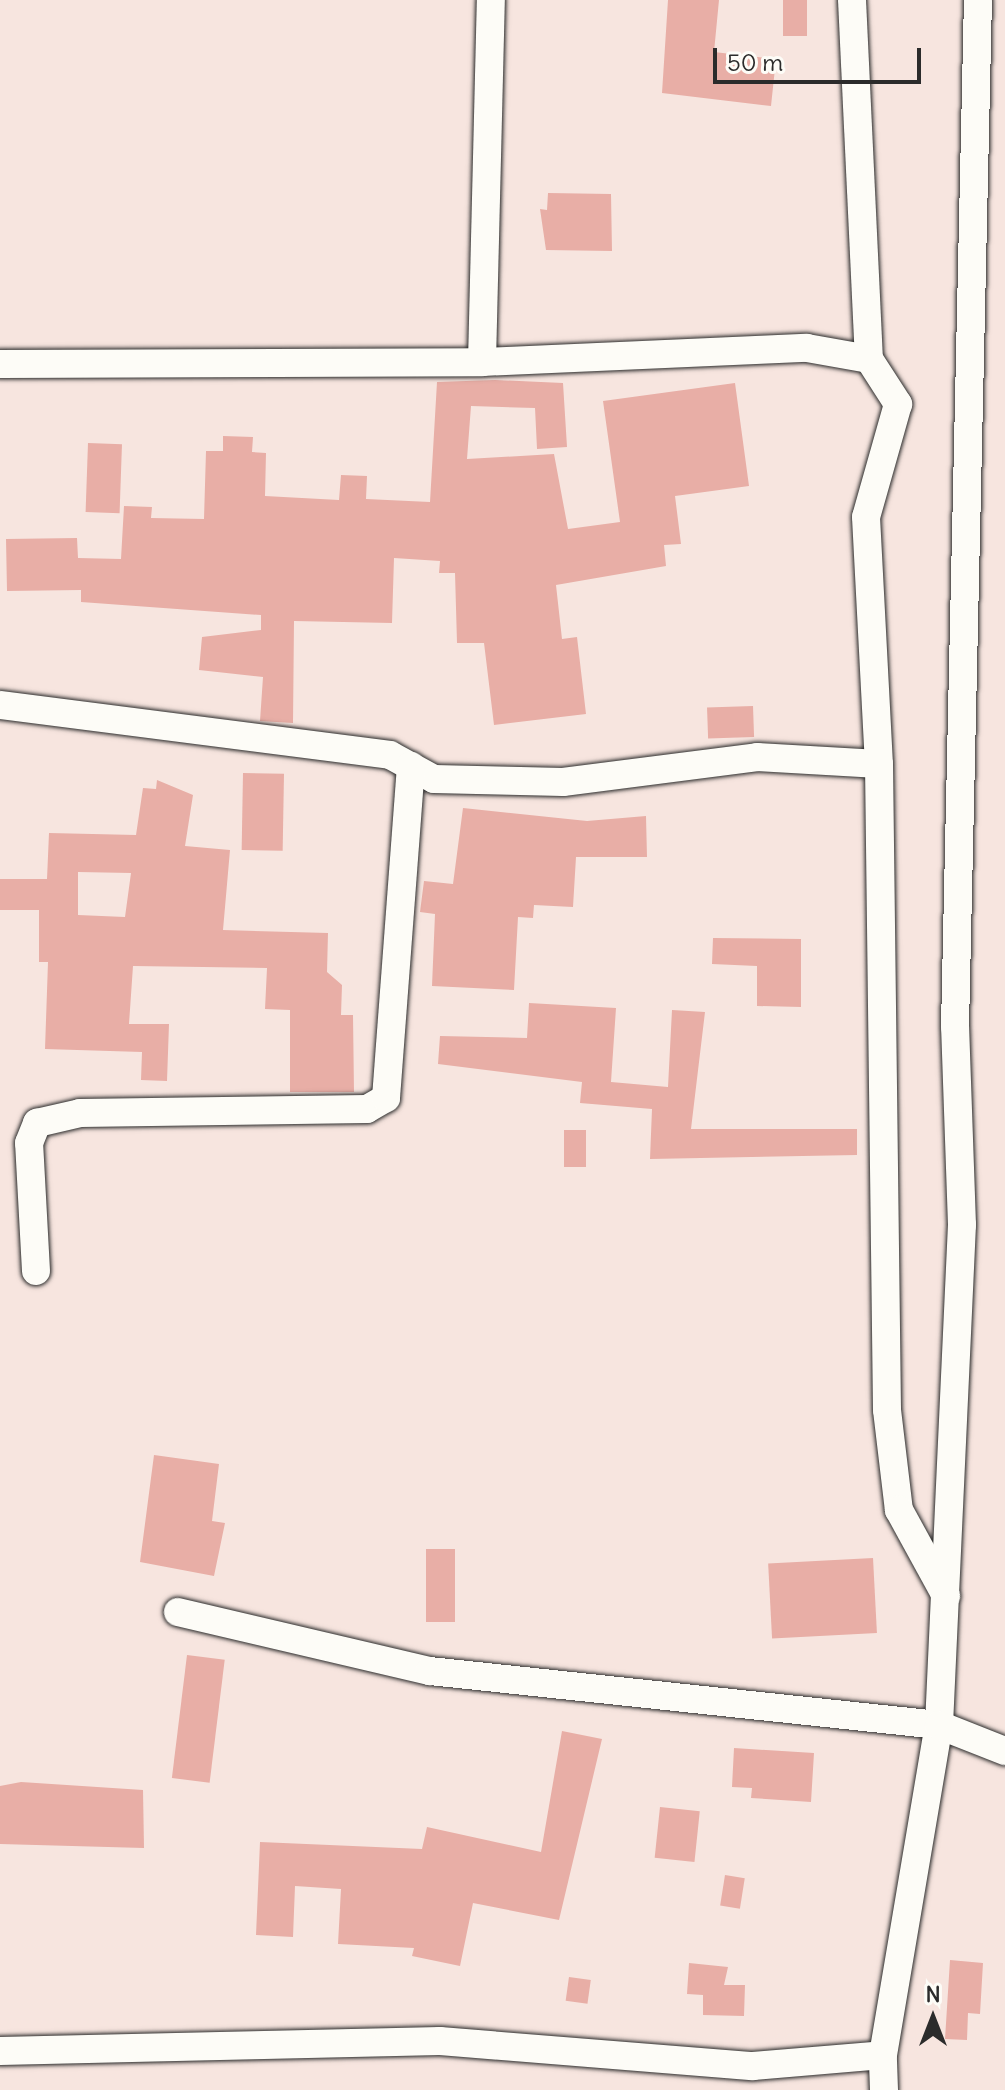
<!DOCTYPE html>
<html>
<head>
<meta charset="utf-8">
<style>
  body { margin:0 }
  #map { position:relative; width:1005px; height:2090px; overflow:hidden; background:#f7e5df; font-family:Delius,sans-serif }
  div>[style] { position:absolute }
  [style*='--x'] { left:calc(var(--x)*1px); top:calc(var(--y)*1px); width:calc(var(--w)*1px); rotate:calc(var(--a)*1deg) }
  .building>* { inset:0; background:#e8aea6; transform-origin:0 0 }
  .roads { filter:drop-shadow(0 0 2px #2b2b2b) drop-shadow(0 0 2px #2b2b2b) }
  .minor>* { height:28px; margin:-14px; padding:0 14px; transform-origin:14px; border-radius:14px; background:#fdfcf7 }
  span { translate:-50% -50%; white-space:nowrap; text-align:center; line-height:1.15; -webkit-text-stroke:6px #fdfcf7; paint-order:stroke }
  .north { position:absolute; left:893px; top:1978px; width:80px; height:80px; -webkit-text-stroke:6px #fdfcf7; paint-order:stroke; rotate:0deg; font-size:22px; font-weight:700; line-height:32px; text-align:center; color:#2b2b2b }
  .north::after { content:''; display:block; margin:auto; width:28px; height:36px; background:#2b2b2b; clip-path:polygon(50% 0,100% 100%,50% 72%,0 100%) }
  .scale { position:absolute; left:713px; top:48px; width:208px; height:36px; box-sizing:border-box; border:4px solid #2b2b2b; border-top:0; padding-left:10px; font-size:24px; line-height:28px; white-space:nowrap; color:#2b2b2b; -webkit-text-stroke:6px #fdfcf7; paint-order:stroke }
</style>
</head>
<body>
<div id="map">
  <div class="building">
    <div style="clip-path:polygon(668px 0,719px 0,714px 52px,776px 59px,771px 106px,662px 93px)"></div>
    <div style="left:783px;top:0;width:24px;height:36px"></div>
    <div style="clip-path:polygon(548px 193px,611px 194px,612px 251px,546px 250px,540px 209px,547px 210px)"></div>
    <div style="clip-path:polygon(495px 380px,563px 383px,567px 447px,537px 449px,535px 408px,471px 406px,467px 459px,554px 454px,568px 529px,620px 522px,603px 401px,735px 383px,749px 486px,675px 496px,681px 544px,664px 545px,666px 566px,556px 585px,562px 639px,577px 637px,586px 714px,494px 725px,484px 643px,457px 643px,455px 573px,439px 573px,440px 561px,394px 558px,392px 623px,294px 621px,293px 723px,260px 721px,263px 677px,199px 670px,202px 637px,261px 630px,261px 615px,81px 602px,81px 590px,7px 591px,6px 539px,77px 538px,78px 558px,121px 559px,124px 506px,152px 507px,151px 518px,204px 519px,206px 451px,223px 451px,223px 436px,253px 437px,252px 452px,266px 453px,265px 496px,339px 500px,341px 475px,367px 476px,366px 499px,430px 502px,437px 382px)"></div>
    <div style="left:88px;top:443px;width:34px;height:69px;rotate:2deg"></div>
    <div style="left:753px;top:706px;width:31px;height:46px;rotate:88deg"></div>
    <div style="left:243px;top:773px;width:41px;height:77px;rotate:1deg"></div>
    <div style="clip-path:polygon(evenodd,157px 780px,193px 795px,185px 846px,230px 850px,223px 930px,328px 933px,327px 972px,342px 985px,341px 1015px,353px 1015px,354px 1092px,290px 1092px,290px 1010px,265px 1009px,267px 968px,133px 966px,129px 1024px,169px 1024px,167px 1081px,141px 1080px,142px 1052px,45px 1049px,48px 962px,39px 962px,39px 910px,0 910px,0 879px,47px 879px,49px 833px,136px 835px,143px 788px,156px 789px,157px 780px,78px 872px,131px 873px,125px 917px,78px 915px,78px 872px)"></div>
    <div style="clip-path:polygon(463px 808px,587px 821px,646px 816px,647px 857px,576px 857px,573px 907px,534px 905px,533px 918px,518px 917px,514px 990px,432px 986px,435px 914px,420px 912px,424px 881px,453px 884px)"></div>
    <div style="clip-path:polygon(713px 938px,801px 939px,801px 1007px,757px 1006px,757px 966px,712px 964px)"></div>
    <div style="clip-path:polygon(529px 1003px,616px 1008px,611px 1082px,668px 1087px,672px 1010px,705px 1012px,691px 1129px,857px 1129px,857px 1155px,650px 1159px,652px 1109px,580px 1103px,582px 1082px,438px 1064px,440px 1036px,527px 1038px)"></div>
    <div style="left:564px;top:1130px;width:22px;height:37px"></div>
    <div style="clip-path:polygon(154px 1455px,219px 1464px,212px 1521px,225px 1523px,214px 1576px,140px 1562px)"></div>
    <div style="left:426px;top:1549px;width:29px;height:73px"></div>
    <div style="left:873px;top:1558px;width:75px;height:105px;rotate:87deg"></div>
    <div style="left:187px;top:1655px;width:38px;height:124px;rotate:7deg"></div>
    <div style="clip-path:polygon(562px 1731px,602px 1739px,559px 1920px,473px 1903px,460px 1966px,412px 1956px,414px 1948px,338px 1944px,341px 1889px,295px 1886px,293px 1937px,256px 1935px,260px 1842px,422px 1849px,427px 1827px,541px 1852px)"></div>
    <div style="clip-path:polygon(734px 1748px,814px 1753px,811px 1802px,751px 1798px,752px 1788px,732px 1787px)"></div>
    <div style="clip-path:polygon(21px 1782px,143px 1790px,144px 1848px,0 1844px,0 1786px)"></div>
    <div style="left:660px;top:1807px;width:40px;height:51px;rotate:6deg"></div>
    <div style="left:725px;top:1875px;width:20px;height:31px;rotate:9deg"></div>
    <div style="clip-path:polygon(950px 1960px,983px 1963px,980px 2014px,968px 2013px,967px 2040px,945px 2039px)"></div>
    <div style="clip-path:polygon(689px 1963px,728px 1967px,724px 1985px,745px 1985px,744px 2016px,703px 2015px,703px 1995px,687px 1994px)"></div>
    <div style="left:569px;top:1977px;width:22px;height:24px;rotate:8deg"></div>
  </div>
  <div class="roads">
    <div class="minor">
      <div style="--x:852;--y:0;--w:359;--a:87.3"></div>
      <div style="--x:869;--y:359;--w:54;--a:57.2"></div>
      <div style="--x:898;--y:404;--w:117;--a:105.8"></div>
      <div style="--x:866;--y:517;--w:247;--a:87"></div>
      <div style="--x:879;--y:764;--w:646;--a:89.29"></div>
      <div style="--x:887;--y:1410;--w:101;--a:83.2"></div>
      <div style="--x:899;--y:1510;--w:98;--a:61.3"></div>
      <div style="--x:482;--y:362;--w:362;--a:-88.6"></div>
      <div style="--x:0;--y:364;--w:482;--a:-0.2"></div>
      <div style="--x:482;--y:362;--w:325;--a:-2.5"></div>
      <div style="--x:807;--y:348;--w:63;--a:10.1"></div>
      <div style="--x:0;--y:705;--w:393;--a:7.3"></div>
      <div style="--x:390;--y:755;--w:50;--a:28.6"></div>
      <div style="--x:434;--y:779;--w:129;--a:1.3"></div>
      <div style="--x:563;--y:782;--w:196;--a:-7.3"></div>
      <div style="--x:757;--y:757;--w:122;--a:3.3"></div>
      <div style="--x:36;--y:1271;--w:128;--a:-93.1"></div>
      <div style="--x:29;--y:1143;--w:22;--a:-68"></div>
      <div style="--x:37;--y:1123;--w:44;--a:-13.1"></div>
      <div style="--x:80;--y:1113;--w:287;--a:-0.8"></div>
      <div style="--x:367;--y:1109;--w:22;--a:-30"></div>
      <div style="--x:386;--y:1098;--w:333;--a:-85.7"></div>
      <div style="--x:178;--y:1612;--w:259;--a:13.2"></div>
      <div style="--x:430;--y:1671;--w:512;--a:6.06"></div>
      <div style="--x:939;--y:1725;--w:501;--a:-87.37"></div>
      <div style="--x:962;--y:1225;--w:198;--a:-92"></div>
      <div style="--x:955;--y:1027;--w:1027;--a:-88.72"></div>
      <div style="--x:0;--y:2051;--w:440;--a:-1.3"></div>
      <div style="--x:440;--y:2041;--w:314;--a:4.6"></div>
      <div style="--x:753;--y:2066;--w:130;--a:-4.8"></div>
      <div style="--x:884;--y:2090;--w:35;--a:-92"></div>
      <div style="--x:883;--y:2055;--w:335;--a:-80.4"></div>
      <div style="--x:939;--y:1725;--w:71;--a:21.5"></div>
    </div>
  </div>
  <div class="north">N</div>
  <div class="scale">50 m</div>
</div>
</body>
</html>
